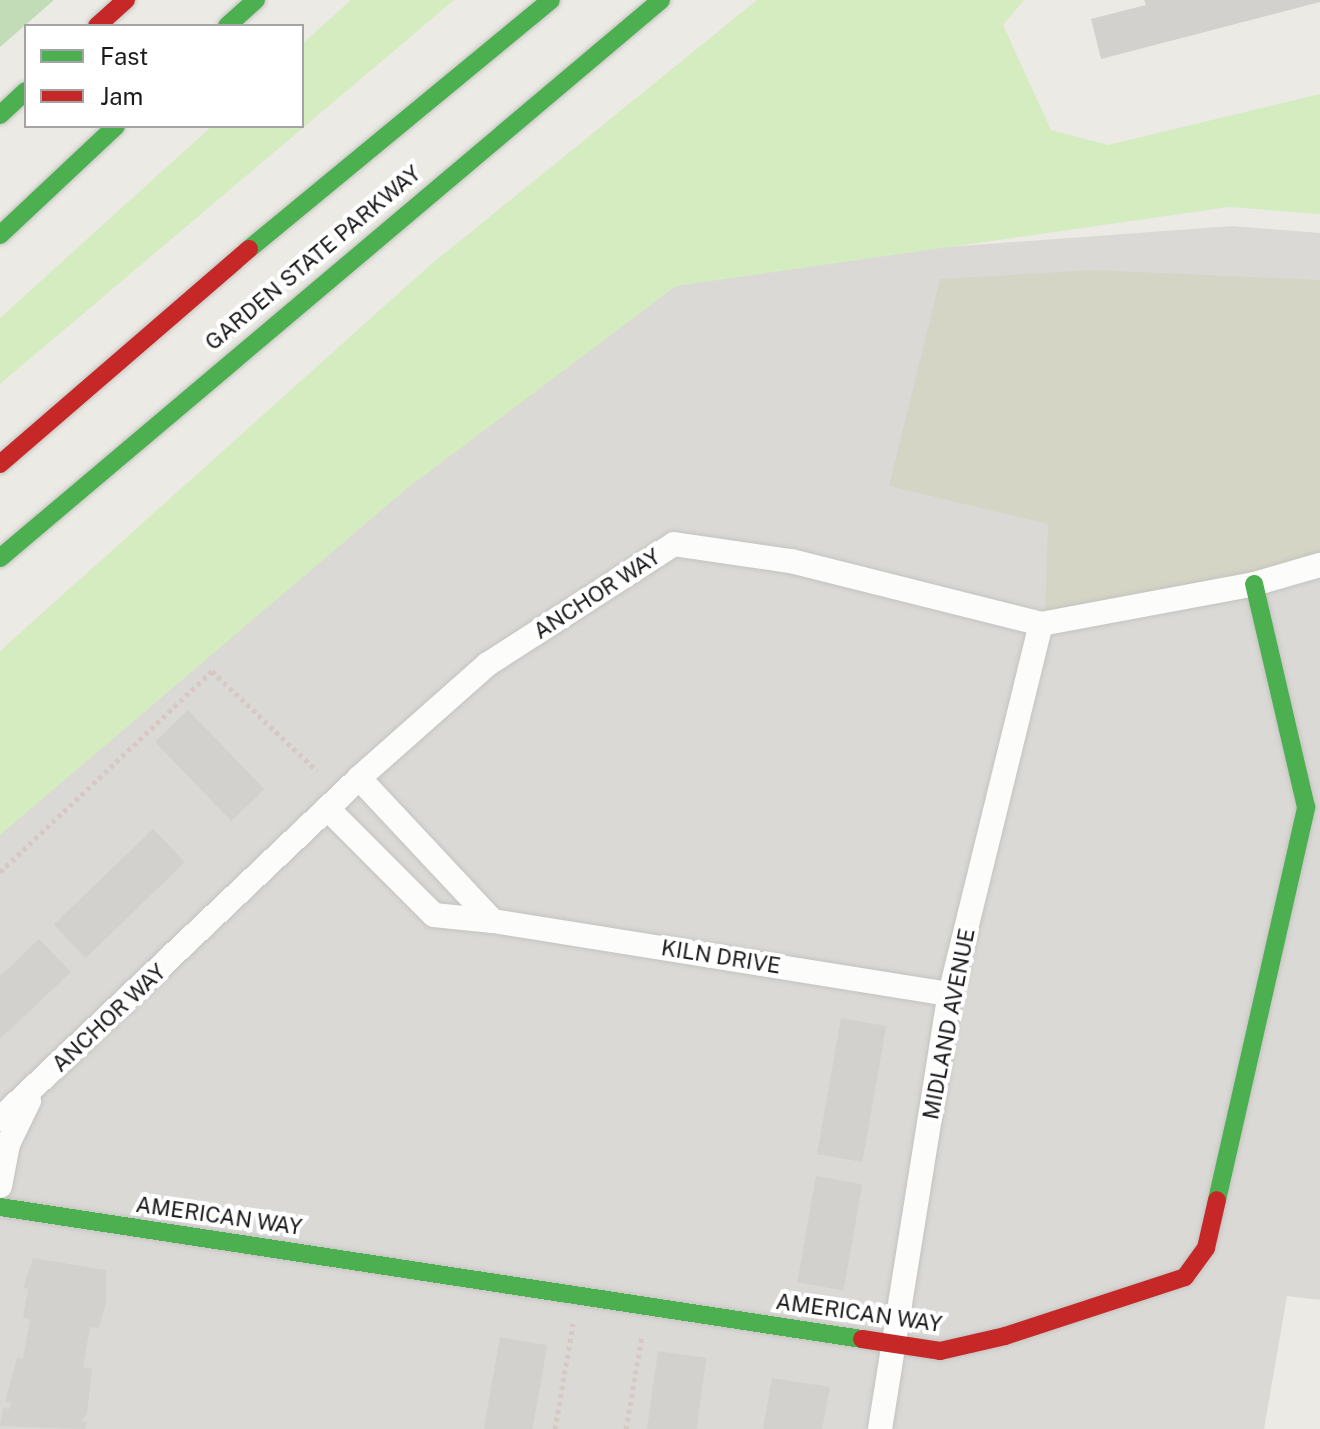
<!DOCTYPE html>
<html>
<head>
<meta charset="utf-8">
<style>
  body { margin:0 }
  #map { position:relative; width:1320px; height:1429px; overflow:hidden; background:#ebeae4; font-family:"Public Sans",sans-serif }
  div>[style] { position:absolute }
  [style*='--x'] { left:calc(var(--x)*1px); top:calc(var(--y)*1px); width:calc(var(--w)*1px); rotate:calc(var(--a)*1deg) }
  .residential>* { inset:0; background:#dad9d6 }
  .construction>* { inset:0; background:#d4d5c5 }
  .grass>* { inset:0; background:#d4ecc0 }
  .forest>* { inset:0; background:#c2dcb7 }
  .building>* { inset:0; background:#d3d1cd; transform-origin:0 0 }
  .path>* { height:5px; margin-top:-2.5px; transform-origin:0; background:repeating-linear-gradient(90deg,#d7c8c3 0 4px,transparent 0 8px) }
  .roads { filter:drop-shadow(0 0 2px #c3c3c0) drop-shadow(0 0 2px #c3c3c0) }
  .street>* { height:24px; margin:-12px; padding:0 12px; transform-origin:12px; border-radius:12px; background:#fcfcfb }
  .fast>* { height:18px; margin:-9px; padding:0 9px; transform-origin:9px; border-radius:9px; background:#4caf50 }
  .jam>* { height:18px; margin:-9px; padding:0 9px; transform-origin:9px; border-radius:9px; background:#c62828 }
  span { translate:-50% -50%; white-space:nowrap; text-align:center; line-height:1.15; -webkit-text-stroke:8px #fff; paint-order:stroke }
  .street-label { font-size:22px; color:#1c1c1c }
  .legend { position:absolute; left:24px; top:24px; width:280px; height:104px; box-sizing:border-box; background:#fff; border:2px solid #a4a4a4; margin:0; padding:10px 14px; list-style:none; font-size:24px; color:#1c1c1c }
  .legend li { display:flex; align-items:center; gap:16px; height:40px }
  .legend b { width:40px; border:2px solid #a4a4a4 }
</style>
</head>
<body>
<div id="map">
  <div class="residential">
    <div style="clip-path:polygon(1232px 226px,1320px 233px,1320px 1300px,1287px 1296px,1264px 1429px,0 1429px,0 825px,649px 269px)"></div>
  </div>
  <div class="construction">
    <div style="clip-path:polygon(1093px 270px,1320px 280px,1320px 557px,1249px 578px,1045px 614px,1048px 524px,889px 486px,940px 279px)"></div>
  </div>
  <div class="grass">
    <div style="clip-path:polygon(351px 0,454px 0,0 384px,0 318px,212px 126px,302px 126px,302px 44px)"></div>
    <div style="clip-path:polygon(757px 0,1024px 0,1003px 25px,1051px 130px,1108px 145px,1320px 94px,1320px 214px,1229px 207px,676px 286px,405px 490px,0 835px,0 651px,429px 266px)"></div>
  </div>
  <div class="forest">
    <div style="clip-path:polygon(0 0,54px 0,0 47px)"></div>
  </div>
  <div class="building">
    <div style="clip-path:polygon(1144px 0,1320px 0,1320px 2px,1101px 59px,1091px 19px,1146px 5px)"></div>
    <div style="left:188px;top:710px;width:110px;height:46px;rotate:46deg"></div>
    <div style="left:153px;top:829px;width:46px;height:138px;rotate:46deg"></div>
    <div style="clip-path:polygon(39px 939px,71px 972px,0 1039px,0 976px)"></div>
    <div style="left:841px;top:1018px;width:46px;height:138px;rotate:10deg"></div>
    <div style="left:816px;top:1176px;width:47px;height:108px;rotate:10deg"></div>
    <div style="clip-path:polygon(33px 1258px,106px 1270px,106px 1302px,99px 1328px,90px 1327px,83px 1367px,92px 1369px,87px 1414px,81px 1421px,87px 1422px,85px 1429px,0 1426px,3px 1408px,10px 1409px,11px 1403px,5px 1402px,17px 1358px,23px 1359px,30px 1319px,23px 1317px,28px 1288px,23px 1288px)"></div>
    <div style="left:500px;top:1337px;width:48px;height:93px;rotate:10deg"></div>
    <div style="left:658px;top:1351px;width:49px;height:79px;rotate:8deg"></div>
    <div style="clip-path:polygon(772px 1378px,830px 1387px,822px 1429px,763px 1429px)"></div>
  </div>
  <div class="path">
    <div style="--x:0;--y:872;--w:292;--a:-43.5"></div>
    <div style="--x:212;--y:671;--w:145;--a:43.6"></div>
    <div style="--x:555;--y:1429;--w:107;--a:-80.3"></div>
    <div style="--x:626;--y:1429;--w:95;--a:-80.3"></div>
  </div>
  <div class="roads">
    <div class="street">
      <div style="--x:359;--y:778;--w:196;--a:46.9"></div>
      <div style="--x:493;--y:921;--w:463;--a:9.1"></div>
      <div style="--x:329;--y:810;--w:148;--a:45"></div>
      <div style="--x:434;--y:915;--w:59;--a:5.8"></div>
      <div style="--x:0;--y:1119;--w:495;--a:-43.5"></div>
      <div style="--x:359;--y:778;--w:172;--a:-41.5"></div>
      <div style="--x:488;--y:664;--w:221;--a:-32.8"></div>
      <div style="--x:674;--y:544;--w:118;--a:8.3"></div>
      <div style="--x:791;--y:561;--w:258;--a:14.1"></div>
      <div style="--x:1041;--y:624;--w:217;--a:-10.6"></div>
      <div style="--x:1254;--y:584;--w:69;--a:-16.1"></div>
      <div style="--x:0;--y:1186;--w:43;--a:-79.2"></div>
      <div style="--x:8;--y:1144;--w:48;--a:-64"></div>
      <div style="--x:880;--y:1429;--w:441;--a:-80.9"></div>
      <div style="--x:950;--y:994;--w:381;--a:-76.2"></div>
    </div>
    <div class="fast">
      <div style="--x:227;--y:26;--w:39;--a:-42"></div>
      <div style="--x:0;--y:115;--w:35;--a:-43"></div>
      <div style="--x:0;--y:235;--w:159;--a:-43.2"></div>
      <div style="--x:249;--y:249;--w:391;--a:-39.5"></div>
      <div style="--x:0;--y:558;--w:865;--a:-40.17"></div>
      <div style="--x:1217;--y:1200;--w:403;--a:-77.2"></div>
      <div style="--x:1306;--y:807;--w:229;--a:-103.1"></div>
      <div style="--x:0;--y:1207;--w:872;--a:8.71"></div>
    </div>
    <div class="jam">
      <div style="--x:97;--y:26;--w:39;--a:-42"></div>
      <div style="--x:0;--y:464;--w:329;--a:-40.8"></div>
      <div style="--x:862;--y:1339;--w:79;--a:8.7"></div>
      <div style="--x:940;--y:1351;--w:67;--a:-13"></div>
      <div style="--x:1005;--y:1336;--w:189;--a:-18.1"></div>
      <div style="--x:1185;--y:1277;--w:36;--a:-54"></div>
      <div style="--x:1206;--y:1248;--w:49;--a:-77.1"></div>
    </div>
  </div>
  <div class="street-label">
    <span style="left:313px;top:258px;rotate:-40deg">GARDEN STATE PARKWAY</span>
    <span style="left:597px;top:594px;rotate:-33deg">ANCHOR WAY</span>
    <span style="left:721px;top:957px;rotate:9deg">KILN DRIVE</span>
    <span style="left:109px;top:1018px;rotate:-43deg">ANCHOR WAY</span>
    <span style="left:949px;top:1024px;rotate:-79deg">MIDLAND AVENUE</span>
    <span style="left:219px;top:1216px;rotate:8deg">AMERICAN WAY</span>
    <span style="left:859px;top:1313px;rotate:8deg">AMERICAN WAY</span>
  </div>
  <ul class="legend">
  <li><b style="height:10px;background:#4caf50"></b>Fast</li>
  <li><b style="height:10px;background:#c62828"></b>Jam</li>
  </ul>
</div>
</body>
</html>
